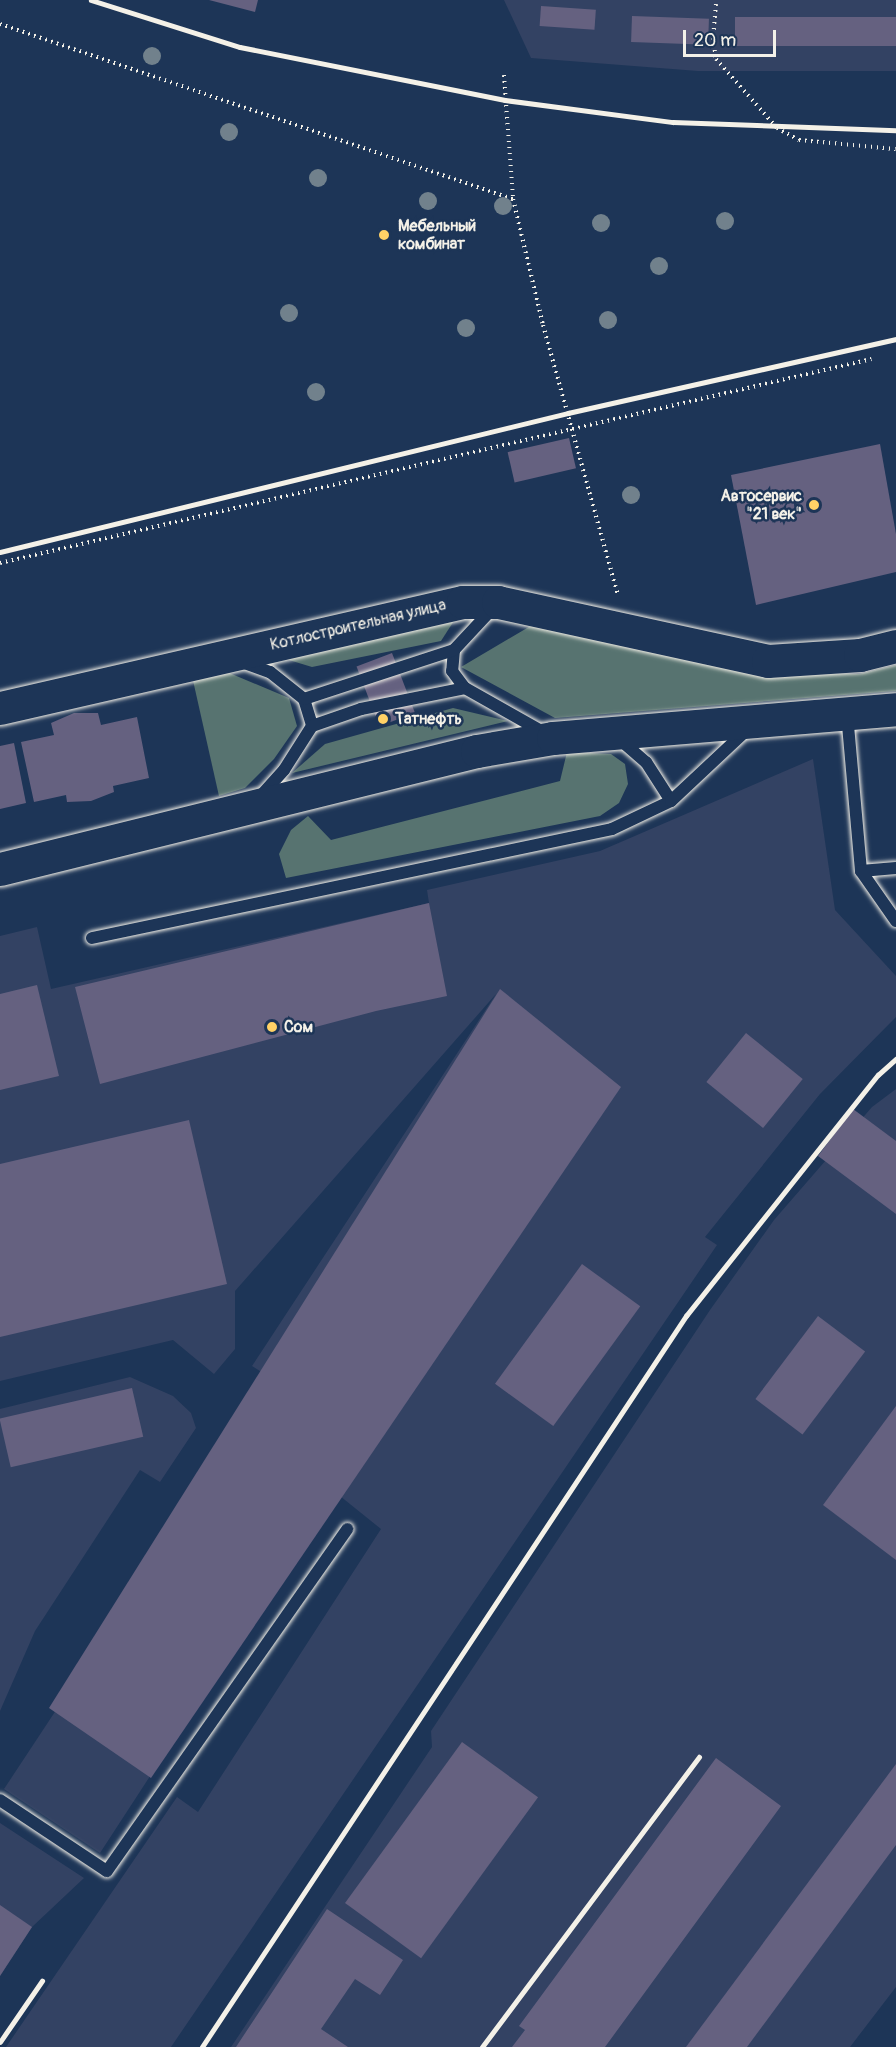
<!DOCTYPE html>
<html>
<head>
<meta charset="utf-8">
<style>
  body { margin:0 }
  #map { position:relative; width:896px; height:2047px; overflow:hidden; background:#1d3557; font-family:Pangolin,sans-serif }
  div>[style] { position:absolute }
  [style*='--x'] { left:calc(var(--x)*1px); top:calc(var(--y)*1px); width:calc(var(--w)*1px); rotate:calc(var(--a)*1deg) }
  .built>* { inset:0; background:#334263 }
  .green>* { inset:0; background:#577370 }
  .building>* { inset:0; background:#656180; transform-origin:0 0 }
  .path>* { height:4px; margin-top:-2px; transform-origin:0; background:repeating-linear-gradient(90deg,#f4f1e8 0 1.5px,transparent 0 6px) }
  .roads { filter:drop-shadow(0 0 2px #f4f1e8) drop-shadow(0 0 2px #f4f1e8) }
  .lane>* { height:12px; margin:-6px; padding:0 6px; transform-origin:6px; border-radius:6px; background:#1d3557 }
  .secondary>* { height:33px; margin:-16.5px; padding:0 16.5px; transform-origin:16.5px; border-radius:16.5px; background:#1d3557 }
  .rail>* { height:4.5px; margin:-2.25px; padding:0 2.25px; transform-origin:2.25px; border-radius:2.25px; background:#f4f1e8 }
  .trees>* { width:18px; height:18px; margin:-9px; border-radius:50%; background:#71818c }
  .dots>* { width:16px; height:16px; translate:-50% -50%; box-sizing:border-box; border:3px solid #1d3557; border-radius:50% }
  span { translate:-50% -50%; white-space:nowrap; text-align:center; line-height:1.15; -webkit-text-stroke:5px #1d3557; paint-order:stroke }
  .poi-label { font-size:16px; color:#f4f1e8; font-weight:700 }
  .left { translate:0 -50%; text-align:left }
  .right { translate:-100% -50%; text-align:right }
  .street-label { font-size:16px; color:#f4f1e8 }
  .scale { position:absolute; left:683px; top:30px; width:93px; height:27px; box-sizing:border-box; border:3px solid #f4f1e8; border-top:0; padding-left:8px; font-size:18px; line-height:21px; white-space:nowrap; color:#f4f1e8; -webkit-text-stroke:4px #1d3557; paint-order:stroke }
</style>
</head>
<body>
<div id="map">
  <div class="built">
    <div style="clip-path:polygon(504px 0,896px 0,896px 71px,698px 71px,531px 58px)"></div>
    <div style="clip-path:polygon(813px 759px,835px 910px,896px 976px,896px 1017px,820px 1094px,705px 1237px,717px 1245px,171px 2047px,6px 2047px,177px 1797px,198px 1812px,381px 1529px,335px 1492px,100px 1853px,4px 1789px,274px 1380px,252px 1366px,496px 994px,235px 1291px,235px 1349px,214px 1374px,173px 1340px,0 1381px,0 936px,37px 927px,51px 989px,429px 903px,427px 890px,600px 851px)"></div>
    <div style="clip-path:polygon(896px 1089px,896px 1987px,850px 2047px,231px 2047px,432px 1747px,431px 1731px,710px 1310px,774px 1220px,872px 1107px)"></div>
    <div style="clip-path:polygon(130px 1377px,173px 1396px,191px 1413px,196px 1428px,160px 1482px,140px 1470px,35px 1631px,0 1711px,0 1409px)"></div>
    <div style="clip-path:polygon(0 1823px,84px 1878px,32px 1927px,0 1976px)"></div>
  </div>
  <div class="green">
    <div style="clip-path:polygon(457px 616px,441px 641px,312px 667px,279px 657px)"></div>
    <div style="clip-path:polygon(539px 621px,741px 672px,859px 674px,896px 665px,896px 691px,555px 718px,461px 667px)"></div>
    <div style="clip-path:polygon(220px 669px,289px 698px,297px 726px,274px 759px,245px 788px,219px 796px,192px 676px)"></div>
    <div style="clip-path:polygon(453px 708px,508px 721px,292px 773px,325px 744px)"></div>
    <div style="clip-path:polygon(567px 752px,611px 754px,625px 764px,628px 784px,619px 803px,600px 816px,286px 878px,279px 854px,291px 830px,308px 816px,331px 840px,560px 781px)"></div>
  </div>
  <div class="building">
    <div style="clip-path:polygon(209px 0,258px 0,255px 12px)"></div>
    <div style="left:541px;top:6px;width:55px;height:20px;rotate:4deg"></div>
    <div style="left:632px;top:16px;width:77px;height:26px;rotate:2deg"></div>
    <div style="left:896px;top:17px;width:29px;height:161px;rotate:90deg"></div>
    <div style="left:569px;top:438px;width:31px;height:63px;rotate:77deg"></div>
    <div style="clip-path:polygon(880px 444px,896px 534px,896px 572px,756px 605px,731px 475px)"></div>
    <div style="left:392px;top:653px;width:64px;height:38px;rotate:69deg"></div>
    <div style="clip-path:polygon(74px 713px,98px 713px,101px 725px,137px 717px,149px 778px,113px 786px,114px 792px,91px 801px,67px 802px,66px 795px,34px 802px,21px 742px,54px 735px,51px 723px)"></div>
    <div style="clip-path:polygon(14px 743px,26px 803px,0 809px,0 746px)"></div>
    <div style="clip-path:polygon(429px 903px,447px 996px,376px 1011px,100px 1084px,75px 987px)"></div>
    <div style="clip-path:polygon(37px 985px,59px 1076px,0 1090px,0 994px)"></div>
    <div style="clip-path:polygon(500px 989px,621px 1087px,151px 1778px,49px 1708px)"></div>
    <div style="left:746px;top:1033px;width:73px;height:63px;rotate:39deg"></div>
    <div style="clip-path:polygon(853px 1109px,896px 1141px,896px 1214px,818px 1156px)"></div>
    <div style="clip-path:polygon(189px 1120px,227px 1284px,0 1337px,0 1164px)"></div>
    <div style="left:582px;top:1264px;width:72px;height:148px;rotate:36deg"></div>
    <div style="left:818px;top:1316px;width:59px;height:104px;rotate:37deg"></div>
    <div style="left:132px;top:1388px;width:50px;height:136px;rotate:77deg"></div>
    <div style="clip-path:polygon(896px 1406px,896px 1560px,823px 1505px)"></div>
    <div style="left:462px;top:1742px;width:94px;height:199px;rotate:36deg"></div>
    <div style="clip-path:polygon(716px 1758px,781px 1806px,605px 2047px,512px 2047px,525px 2030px,519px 2026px)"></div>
    <div style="clip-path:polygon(896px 1764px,896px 1845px,747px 2047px,686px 2047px)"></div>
    <div style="clip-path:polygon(0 1905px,32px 1927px,0 1976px)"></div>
    <div style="clip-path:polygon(327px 1909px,403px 1960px,380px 1995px,355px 1979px,321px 2029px,348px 2047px,236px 2047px)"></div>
  </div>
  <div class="path">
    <div style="--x:716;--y:4;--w:34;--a:95"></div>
    <div style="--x:713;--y:38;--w:21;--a:82"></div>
    <div style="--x:716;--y:59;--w:92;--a:48.5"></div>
    <div style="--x:777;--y:128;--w:25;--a:29"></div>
    <div style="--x:799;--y:140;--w:97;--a:5.3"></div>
    <div style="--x:0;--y:24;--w:542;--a:18.84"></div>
    <div style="--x:504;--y:75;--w:124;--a:85.8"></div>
    <div style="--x:513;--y:199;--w:130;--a:76.6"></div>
    <div style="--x:543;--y:325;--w:280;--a:74.5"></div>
    <div style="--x:0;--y:563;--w:895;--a:-13.18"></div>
  </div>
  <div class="roads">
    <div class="lane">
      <div style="--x:495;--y:606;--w:60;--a:133"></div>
      <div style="--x:454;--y:650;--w:21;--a:95"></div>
      <div style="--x:452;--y:671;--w:21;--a:53"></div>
      <div style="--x:465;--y:688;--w:90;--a:29.4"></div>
      <div style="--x:242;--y:662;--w:30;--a:20"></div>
      <div style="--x:270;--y:672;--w:43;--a:38.5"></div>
      <div style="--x:304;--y:699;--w:28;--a:73"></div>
      <div style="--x:312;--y:726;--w:52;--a:122.5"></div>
      <div style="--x:284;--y:770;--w:36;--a:132"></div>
      <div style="--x:304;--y:699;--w:158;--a:-18.1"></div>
      <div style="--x:847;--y:714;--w:158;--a:84.9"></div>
      <div style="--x:861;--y:871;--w:35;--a:-5"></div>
      <div style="--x:312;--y:726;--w:52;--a:-19.1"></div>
      <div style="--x:361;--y:709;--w:106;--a:-11.4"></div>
      <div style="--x:618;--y:738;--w:37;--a:41"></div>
      <div style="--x:646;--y:762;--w:46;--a:57.3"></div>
      <div style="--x:861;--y:871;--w:61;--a:55"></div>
      <div style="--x:92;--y:938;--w:531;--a:-11.84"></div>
      <div style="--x:612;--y:829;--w:65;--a:-25.4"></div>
      <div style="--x:671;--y:801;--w:104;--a:-43.1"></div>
      <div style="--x:0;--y:1800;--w:128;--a:33.6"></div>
      <div style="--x:107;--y:1871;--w:418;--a:-54.9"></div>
    </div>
    <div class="secondary">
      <div style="--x:0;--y:708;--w:475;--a:-12.9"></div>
      <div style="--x:463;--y:602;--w:35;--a:0"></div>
      <div style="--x:498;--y:602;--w:276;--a:12.3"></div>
      <div style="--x:768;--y:661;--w:92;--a:-3.7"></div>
      <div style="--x:860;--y:655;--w:37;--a:-14"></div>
      <div style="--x:0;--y:869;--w:491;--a:-13.9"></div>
      <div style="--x:477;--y:751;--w:77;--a:-9.7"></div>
      <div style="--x:553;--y:738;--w:344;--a:-4.8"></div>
    </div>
  </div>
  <div class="rail">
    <div style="--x:91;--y:0;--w:156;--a:17.5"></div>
    <div style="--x:240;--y:47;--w:270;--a:11.3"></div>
    <div style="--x:505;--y:100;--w:169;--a:7.5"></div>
    <div style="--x:673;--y:122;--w:223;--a:2.1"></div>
    <div style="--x:0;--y:552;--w:585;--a:-13.75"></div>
    <div style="--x:568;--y:413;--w:336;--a:-12.7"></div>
    <div style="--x:0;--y:2042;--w:74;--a:-55.5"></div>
    <div style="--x:202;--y:2047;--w:877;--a:-56.49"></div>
    <div style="--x:686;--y:1316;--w:308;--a:-51.5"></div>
    <div style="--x:878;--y:1075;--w:24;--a:-42"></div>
    <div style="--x:482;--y:2047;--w:362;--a:-53.2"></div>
  </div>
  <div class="trees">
    <div style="left:152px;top:56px"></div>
    <div style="left:229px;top:132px"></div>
    <div style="left:318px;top:178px"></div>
    <div style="left:428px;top:201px"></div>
    <div style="left:503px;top:206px"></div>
    <div style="left:725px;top:221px"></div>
    <div style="left:601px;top:223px"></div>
    <div style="left:659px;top:266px"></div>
    <div style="left:289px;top:313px"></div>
    <div style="left:608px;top:320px"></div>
    <div style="left:466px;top:328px"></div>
    <div style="left:316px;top:392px"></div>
    <div style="left:631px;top:495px"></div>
  </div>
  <div class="dots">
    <div style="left:384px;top:235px;background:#ffd166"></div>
    <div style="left:814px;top:505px;background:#ffd166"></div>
    <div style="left:383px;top:719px;background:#ffd166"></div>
    <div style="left:272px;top:1027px;background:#ffd166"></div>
  </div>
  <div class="poi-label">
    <span class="left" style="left:398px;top:235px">Мебельный<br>комбинат</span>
    <span class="right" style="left:802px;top:505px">Автосервис<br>"21 век"</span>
    <span class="left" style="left:395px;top:719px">Татнефть</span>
    <span class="left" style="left:284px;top:1027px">Сом</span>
  </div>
  <div class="street-label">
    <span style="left:358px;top:625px;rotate:-13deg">Котлостроительная улица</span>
  </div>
  <div class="scale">20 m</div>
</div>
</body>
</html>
